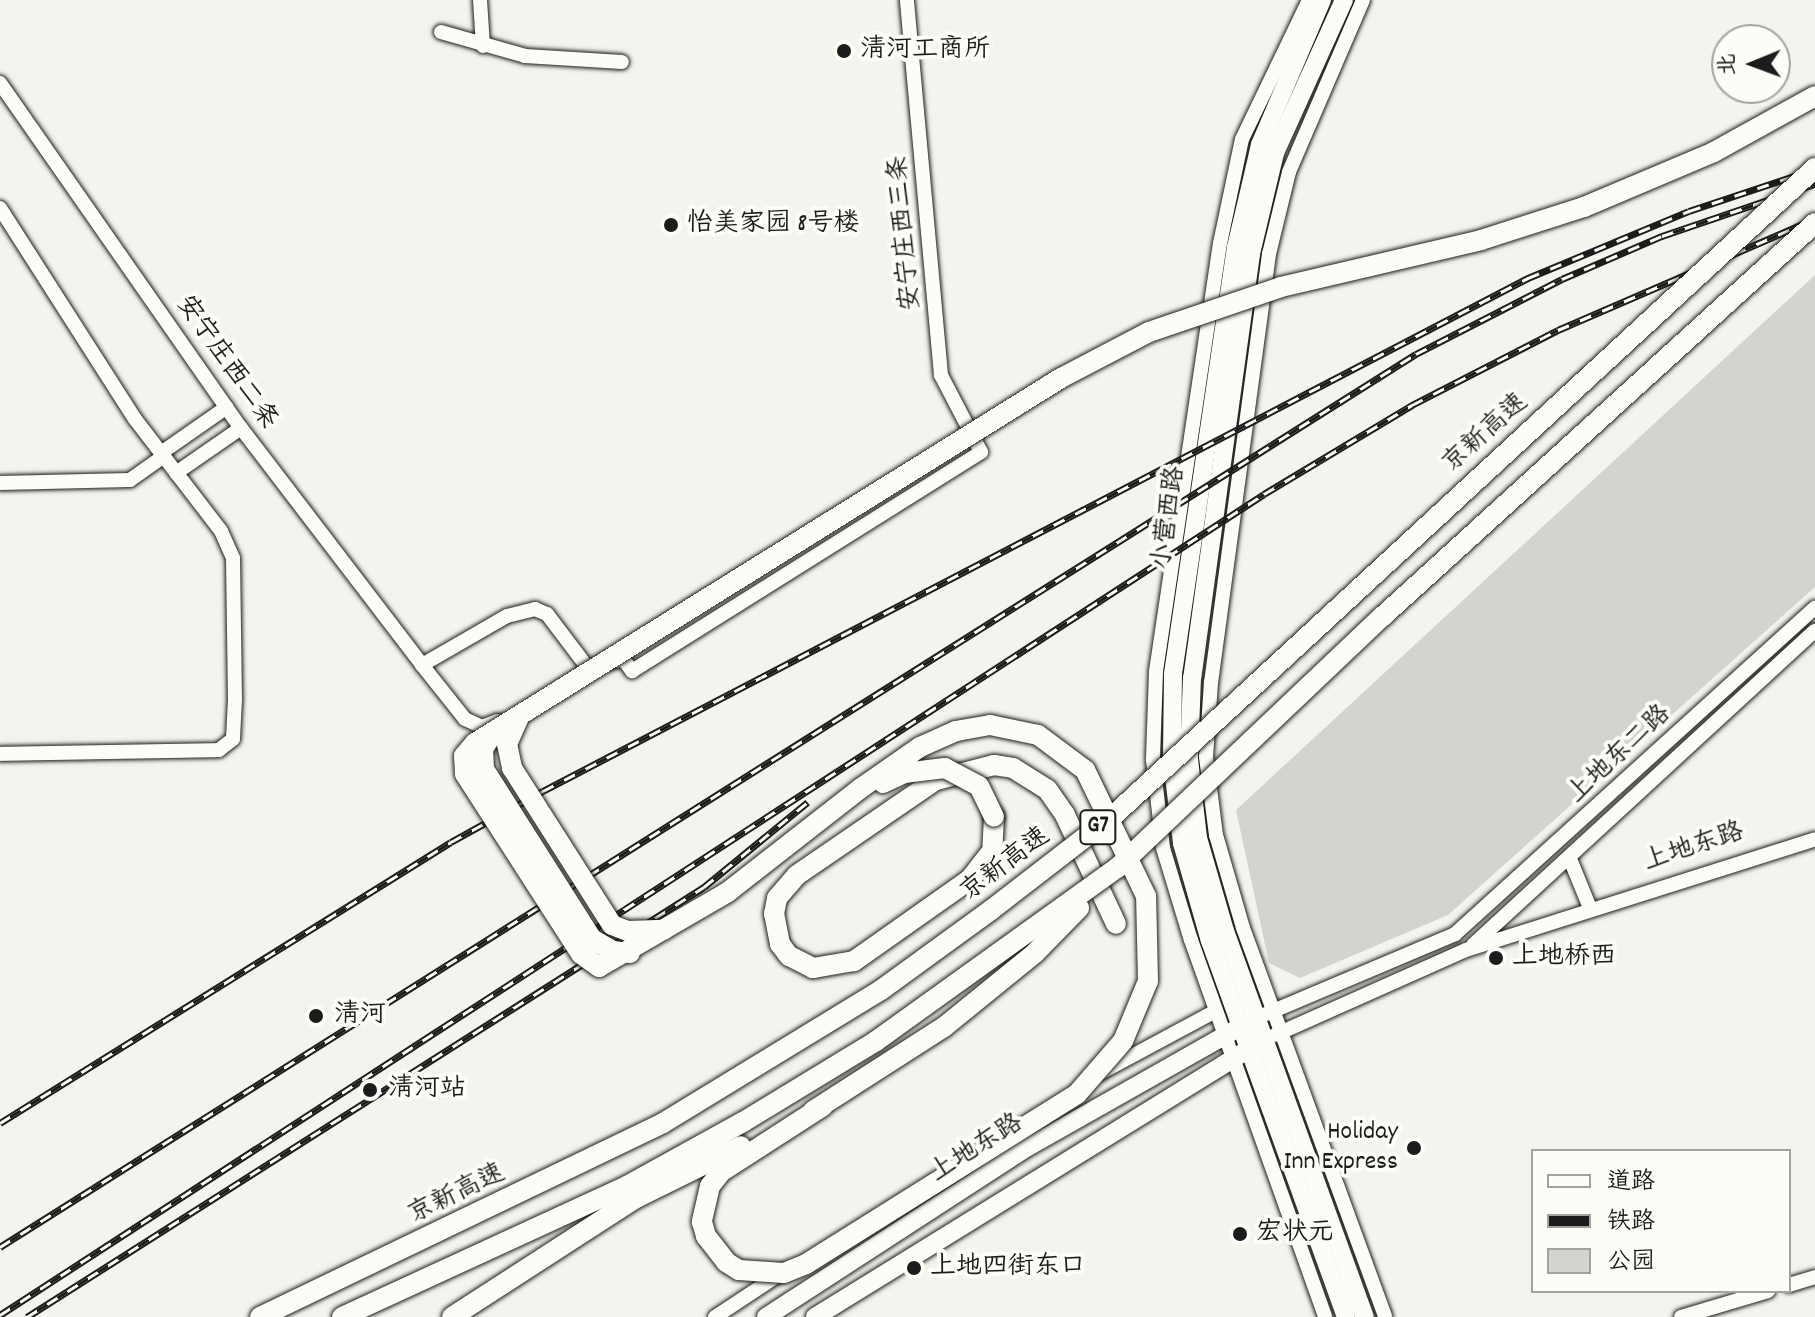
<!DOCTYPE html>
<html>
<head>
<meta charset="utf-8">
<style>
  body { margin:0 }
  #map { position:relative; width:1815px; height:1317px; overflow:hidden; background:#f4f3ee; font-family:Dekko,"LXGW WenKai TC",sans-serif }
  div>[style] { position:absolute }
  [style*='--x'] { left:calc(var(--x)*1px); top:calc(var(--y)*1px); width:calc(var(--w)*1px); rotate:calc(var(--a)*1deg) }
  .green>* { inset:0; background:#d4d3cf }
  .roads { filter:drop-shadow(0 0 2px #1c1c1c) drop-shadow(0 0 2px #1c1c1c) }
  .minor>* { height:14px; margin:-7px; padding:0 7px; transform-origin:7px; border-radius:7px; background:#fdfcf7 }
  .major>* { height:18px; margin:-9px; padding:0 9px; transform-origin:9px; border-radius:9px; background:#fdfcf7 }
  .highway>* { height:20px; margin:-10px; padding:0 10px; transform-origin:10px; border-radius:10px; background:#fdfcf7 }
  .rail>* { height:7px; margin-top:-3.5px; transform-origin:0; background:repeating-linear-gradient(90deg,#fdfcf7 0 12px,#1c1c1c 0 24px); box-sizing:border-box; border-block:2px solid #1c1c1c }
  .bridges { filter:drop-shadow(0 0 2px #1c1c1c) drop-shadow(0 0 2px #1c1c1c) }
  .highway-bridge>* { height:20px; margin:-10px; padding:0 10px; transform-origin:10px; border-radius:10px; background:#fdfcf7 }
  .dots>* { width:22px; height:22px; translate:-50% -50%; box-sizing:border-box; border:4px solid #fdfcf7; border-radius:50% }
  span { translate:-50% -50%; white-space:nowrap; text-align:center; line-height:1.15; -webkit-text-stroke:8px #fdfcf7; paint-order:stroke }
  .shield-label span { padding:2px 6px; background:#fdfcf7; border:2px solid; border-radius:6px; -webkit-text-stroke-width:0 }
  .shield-label { font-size:24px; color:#1c1c1c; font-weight:700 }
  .poi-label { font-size:26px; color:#1c1c1c }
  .left { translate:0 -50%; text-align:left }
  .right { translate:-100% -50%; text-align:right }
  .street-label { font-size:26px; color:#1c1c1c }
  .legend { position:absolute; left:1531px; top:1149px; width:260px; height:144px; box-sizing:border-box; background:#fdfcf7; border:2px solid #a3a29f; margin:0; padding:10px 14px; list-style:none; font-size:24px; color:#1c1c1c }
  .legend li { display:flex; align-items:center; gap:16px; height:40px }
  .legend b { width:40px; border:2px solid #a3a29f }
  .north { position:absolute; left:1711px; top:24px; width:80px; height:80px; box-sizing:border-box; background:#fdfcf7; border:2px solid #a3a29f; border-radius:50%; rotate:269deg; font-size:22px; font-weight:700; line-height:32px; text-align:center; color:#1c1c1c }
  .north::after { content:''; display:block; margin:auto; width:28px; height:36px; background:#1c1c1c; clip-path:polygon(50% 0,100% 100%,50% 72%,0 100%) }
</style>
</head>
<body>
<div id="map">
  <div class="green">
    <div style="clip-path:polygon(1815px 275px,1815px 587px,1448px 915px,1300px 978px,1269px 963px,1236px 810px)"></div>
  </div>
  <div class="roads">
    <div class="minor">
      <div style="--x:480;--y:0;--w:46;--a:86.3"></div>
      <div style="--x:1309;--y:0;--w:154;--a:115.7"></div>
      <div style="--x:1242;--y:139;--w:106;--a:101.9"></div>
      <div style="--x:1220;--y:243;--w:434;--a:98.5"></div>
      <div style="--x:1156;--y:672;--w:88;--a:92"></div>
      <div style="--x:1153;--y:760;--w:89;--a:83.5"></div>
      <div style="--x:1163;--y:848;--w:96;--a:73.1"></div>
      <div style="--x:1191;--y:940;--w:400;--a:70.4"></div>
      <div style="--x:1363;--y:0;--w:187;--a:113.3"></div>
      <div style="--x:1289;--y:172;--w:84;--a:103.7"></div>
      <div style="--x:1269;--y:254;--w:432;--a:97.7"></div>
      <div style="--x:1211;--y:682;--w:75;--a:93.8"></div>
      <div style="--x:1206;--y:757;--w:79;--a:82.7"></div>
      <div style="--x:1216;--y:835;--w:97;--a:73.8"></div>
      <div style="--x:1243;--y:928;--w:414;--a:69.9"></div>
      <div style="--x:441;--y:32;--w:87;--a:15.9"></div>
      <div style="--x:525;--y:56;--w:97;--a:3.5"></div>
      <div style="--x:0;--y:83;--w:421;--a:55.1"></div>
      <div style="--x:241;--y:428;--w:298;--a:52.6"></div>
      <div style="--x:422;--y:665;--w:69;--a:51.5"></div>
      <div style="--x:465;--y:719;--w:19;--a:25"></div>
      <div style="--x:482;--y:727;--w:17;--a:-21"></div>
      <div style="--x:0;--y:208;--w:250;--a:57.4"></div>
      <div style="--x:135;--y:419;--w:141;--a:52.5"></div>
      <div style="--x:221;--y:531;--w:30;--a:66"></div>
      <div style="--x:233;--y:558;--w:141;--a:89.2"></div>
      <div style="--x:235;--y:699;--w:40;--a:92.9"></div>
      <div style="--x:233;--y:739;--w:18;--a:142"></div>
      <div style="--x:219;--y:750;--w:219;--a:179"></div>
      <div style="--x:161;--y:453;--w:80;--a:-34.9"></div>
      <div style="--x:176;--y:473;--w:79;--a:-34.7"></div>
      <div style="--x:0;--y:483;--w:130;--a:-1.3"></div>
      <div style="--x:130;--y:480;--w:42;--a:-35.2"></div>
      <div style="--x:610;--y:661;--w:14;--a:-4"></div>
      <div style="--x:624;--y:660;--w:14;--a:54"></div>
      <div style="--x:632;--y:671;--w:412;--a:-32.1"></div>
      <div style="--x:981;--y:452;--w:87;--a:-117.5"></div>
      <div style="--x:941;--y:375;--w:377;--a:-95.2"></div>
      <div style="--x:422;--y:665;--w:98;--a:-30"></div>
      <div style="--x:507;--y:616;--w:29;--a:-14"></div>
      <div style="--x:535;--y:609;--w:13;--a:23"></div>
      <div style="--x:547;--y:614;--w:63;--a:52.8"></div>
      <div style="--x:1570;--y:859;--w:53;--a:67.8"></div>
      <div style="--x:1473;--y:945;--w:464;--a:-42.6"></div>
      <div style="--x:1266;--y:1014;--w:205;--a:-22.9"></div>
      <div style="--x:1455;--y:934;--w:486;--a:-42.2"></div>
      <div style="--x:1275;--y:1035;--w:209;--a:-24"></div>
      <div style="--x:1466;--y:950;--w:366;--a:-17.6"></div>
      <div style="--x:1102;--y:1072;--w:127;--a:-28.2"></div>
      <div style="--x:1789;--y:1285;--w:27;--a:-17"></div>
      <div style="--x:715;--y:1317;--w:82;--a:-33.5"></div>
      <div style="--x:1681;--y:1317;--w:91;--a:-16.6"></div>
    </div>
    <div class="major">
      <div style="--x:1322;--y:0;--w:158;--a:113.2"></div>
      <div style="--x:1260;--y:145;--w:105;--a:103.2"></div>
      <div style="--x:1236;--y:247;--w:432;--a:98.4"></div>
      <div style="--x:1173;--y:674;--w:86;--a:90.7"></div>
      <div style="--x:1172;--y:760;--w:84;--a:83.1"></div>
      <div style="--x:1182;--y:843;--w:102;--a:74.1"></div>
      <div style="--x:1210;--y:941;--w:400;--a:70.1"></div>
      <div style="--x:1344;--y:0;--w:168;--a:114.3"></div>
      <div style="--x:1275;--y:153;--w:104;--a:103.4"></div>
      <div style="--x:1251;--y:254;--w:427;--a:97.9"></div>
      <div style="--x:1192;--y:677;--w:82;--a:92.1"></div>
      <div style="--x:1189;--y:759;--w:80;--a:83.5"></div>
      <div style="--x:1198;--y:838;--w:97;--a:73.8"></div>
      <div style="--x:1225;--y:931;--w:411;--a:70.1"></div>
      <div style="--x:766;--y:1317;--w:312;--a:-33"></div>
      <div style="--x:1028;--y:1147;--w:254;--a:-29.5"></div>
      <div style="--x:815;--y:1317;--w:520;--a:-31.7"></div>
    </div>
    <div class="highway">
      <div style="--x:994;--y:817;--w:34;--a:93"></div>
      <div style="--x:992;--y:851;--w:37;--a:128"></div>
      <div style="--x:969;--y:880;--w:141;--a:144.8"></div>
      <div style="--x:854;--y:961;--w:42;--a:170.3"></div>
      <div style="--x:813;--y:968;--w:27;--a:-153"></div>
      <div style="--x:789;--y:956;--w:15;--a:-127"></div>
      <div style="--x:780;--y:944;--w:31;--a:-101"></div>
      <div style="--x:774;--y:914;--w:16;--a:-79"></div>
      <div style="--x:777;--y:898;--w:30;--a:-49"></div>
      <div style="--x:797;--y:875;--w:168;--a:-34.4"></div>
      <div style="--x:936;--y:780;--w:60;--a:-14.5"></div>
      <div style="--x:994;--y:765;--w:19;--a:9"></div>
      <div style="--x:1013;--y:768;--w:40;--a:32"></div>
      <div style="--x:1047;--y:789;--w:32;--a:55"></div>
      <div style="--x:1065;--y:815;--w:120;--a:64.9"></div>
    </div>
  </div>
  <div class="rail">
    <div style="--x:0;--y:1123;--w:531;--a:-31.93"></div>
    <div style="--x:451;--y:842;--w:105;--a:-29"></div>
    <div style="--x:543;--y:791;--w:1111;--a:-27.51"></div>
    <div style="--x:1528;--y:278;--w:174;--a:-22.6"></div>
    <div style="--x:1689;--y:211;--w:133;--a:-18.4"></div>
    <div style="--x:0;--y:1247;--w:1674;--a:-32.24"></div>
    <div style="--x:1416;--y:354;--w:164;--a:-27.2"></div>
    <div style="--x:1562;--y:279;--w:109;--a:-23.3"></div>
    <div style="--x:1662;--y:236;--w:162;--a:-18.8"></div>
    <div style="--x:0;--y:1315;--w:1507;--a:-33"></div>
    <div style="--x:1264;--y:494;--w:173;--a:-31"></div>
    <div style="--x:1412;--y:405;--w:164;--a:-27.2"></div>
    <div style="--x:1558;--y:330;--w:280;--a:-23.4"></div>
    <div style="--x:27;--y:1317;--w:802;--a:-32.42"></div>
    <div style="--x:704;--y:887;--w:134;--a:-39.3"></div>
  </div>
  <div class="bridges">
    <div class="highway-bridge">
      <div style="--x:520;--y:715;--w:32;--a:114"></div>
      <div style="--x:507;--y:744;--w:25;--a:78"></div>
      <div style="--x:512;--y:768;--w:186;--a:57.5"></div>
      <div style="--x:612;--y:925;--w:17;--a:21"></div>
      <div style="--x:628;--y:931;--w:36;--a:-2"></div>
      <div style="--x:493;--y:733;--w:19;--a:122"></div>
      <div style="--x:483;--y:749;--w:20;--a:87"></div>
      <div style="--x:484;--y:769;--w:201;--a:57.6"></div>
      <div style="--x:592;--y:939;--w:24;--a:30"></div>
      <div style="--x:613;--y:951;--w:17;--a:7"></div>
      <div style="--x:883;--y:783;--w:23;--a:-25"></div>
      <div style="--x:904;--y:773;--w:41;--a:-7"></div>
      <div style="--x:945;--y:768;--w:38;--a:28"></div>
      <div style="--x:979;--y:786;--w:34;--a:64"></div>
      <div style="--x:823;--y:1106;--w:121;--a:147.1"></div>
      <div style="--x:721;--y:1172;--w:18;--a:128"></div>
      <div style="--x:710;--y:1186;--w:37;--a:103"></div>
      <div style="--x:702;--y:1222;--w:15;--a:74"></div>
      <div style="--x:706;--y:1236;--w:33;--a:52"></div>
      <div style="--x:726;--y:1262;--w:15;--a:32"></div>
      <div style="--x:739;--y:1270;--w:45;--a:3.8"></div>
      <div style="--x:784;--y:1273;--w:24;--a:-22"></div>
      <div style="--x:806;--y:1264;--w:320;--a:-32.1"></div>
      <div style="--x:1077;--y:1094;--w:70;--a:-49"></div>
      <div style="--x:1123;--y:1041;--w:65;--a:-67.4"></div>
      <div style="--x:1148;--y:981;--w:85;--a:-91.3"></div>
      <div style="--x:1146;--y:896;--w:140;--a:-115.8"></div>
      <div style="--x:1085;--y:770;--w:59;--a:-143.3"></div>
      <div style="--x:1038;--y:735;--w:49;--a:-168.2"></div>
      <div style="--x:990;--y:725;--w:35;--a:170"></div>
      <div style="--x:956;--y:731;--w:39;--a:156"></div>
      <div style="--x:920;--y:747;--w:72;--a:145.2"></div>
      <div style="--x:861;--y:788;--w:169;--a:142"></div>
      <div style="--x:728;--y:892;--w:149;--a:149.8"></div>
      <div style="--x:599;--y:967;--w:22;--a:-144"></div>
      <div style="--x:581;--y:954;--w:214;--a:-122.8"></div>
      <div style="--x:465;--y:774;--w:18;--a:-93"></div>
      <div style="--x:464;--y:756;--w:17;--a:-50"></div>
      <div style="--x:475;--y:743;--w:690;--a:-31.92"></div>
      <div style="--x:1061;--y:378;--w:99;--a:-27.6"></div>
      <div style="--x:1149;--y:332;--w:139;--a:-18.8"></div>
      <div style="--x:1281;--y:287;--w:205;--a:-13.2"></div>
      <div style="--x:1481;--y:240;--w:108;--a:-17.8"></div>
      <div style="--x:1584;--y:207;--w:141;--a:-22.9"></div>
      <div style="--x:1714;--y:152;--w:115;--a:-29"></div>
      <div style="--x:813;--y:1111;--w:156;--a:-32.7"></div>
      <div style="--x:944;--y:1027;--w:117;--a:-39.1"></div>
      <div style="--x:1035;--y:953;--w:63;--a:-45.6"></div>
      <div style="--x:260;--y:1317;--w:447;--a:-25.7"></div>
      <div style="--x:663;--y:1123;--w:255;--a:-31.4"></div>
      <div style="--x:881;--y:990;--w:136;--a:-36"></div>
      <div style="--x:991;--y:910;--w:155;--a:-37.7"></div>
      <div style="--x:1114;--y:815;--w:954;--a:-42.71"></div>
      <div style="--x:342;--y:1317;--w:314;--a:-24.7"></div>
      <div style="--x:627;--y:1186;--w:132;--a:-28.9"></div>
      <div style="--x:743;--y:1122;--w:156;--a:-31.3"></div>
      <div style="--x:876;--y:1041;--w:297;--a:-35.7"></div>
      <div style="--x:1117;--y:868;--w:366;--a:-43.5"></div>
      <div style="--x:1383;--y:616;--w:584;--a:-42.29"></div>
      <div style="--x:452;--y:1317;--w:219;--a:-32.9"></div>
      <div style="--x:636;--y:1198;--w:117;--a:-26.3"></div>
    </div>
  </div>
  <div class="dots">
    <div style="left:844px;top:51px;background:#1c1c1c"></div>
    <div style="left:671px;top:225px;background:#1c1c1c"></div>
    <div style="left:1496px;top:958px;background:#1c1c1c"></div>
    <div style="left:316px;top:1016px;background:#1c1c1c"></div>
    <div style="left:370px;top:1090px;background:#1c1c1c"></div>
    <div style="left:1414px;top:1148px;background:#1c1c1c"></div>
    <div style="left:1240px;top:1234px;background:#1c1c1c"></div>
    <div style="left:914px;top:1268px;background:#1c1c1c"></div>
  </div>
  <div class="shield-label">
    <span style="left:1098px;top:827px">G7</span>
  </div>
  <div class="poi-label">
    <span class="left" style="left:860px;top:51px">清河工商所</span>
    <span class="left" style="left:687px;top:225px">怡美家园 8号楼</span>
    <span class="left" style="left:1512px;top:958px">上地桥西</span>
    <span class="left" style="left:334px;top:1016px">清河</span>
    <span class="left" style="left:388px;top:1090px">清河站</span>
    <span class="right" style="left:1398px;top:1148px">Holiday<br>Inn Express</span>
    <span class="left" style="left:1256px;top:1234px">宏状元</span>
    <span class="left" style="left:930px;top:1268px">上地四街东口</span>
  </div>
  <div class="street-label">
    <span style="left:906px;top:233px;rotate:-95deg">安宁庄西三条</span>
    <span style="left:226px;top:363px;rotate:55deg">安宁庄西二条</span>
    <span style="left:1486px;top:434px;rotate:-42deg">京新高速</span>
    <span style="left:1170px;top:518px;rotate:-82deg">小营西路</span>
    <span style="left:1620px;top:755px;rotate:-43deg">上地东二路</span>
    <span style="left:1694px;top:848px;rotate:-18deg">上地东路</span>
    <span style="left:1006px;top:865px;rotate:-37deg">京新高速</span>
    <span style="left:977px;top:1149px;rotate:-32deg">上地东路</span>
    <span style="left:457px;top:1195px;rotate:-26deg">京新高速</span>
  </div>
  <ul class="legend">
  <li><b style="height:10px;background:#fdfcf7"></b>道路</li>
  <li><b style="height:10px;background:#1c1c1c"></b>铁路</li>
  <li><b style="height:22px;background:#d4d3cf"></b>公园</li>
  </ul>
  <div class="north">北</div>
</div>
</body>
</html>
